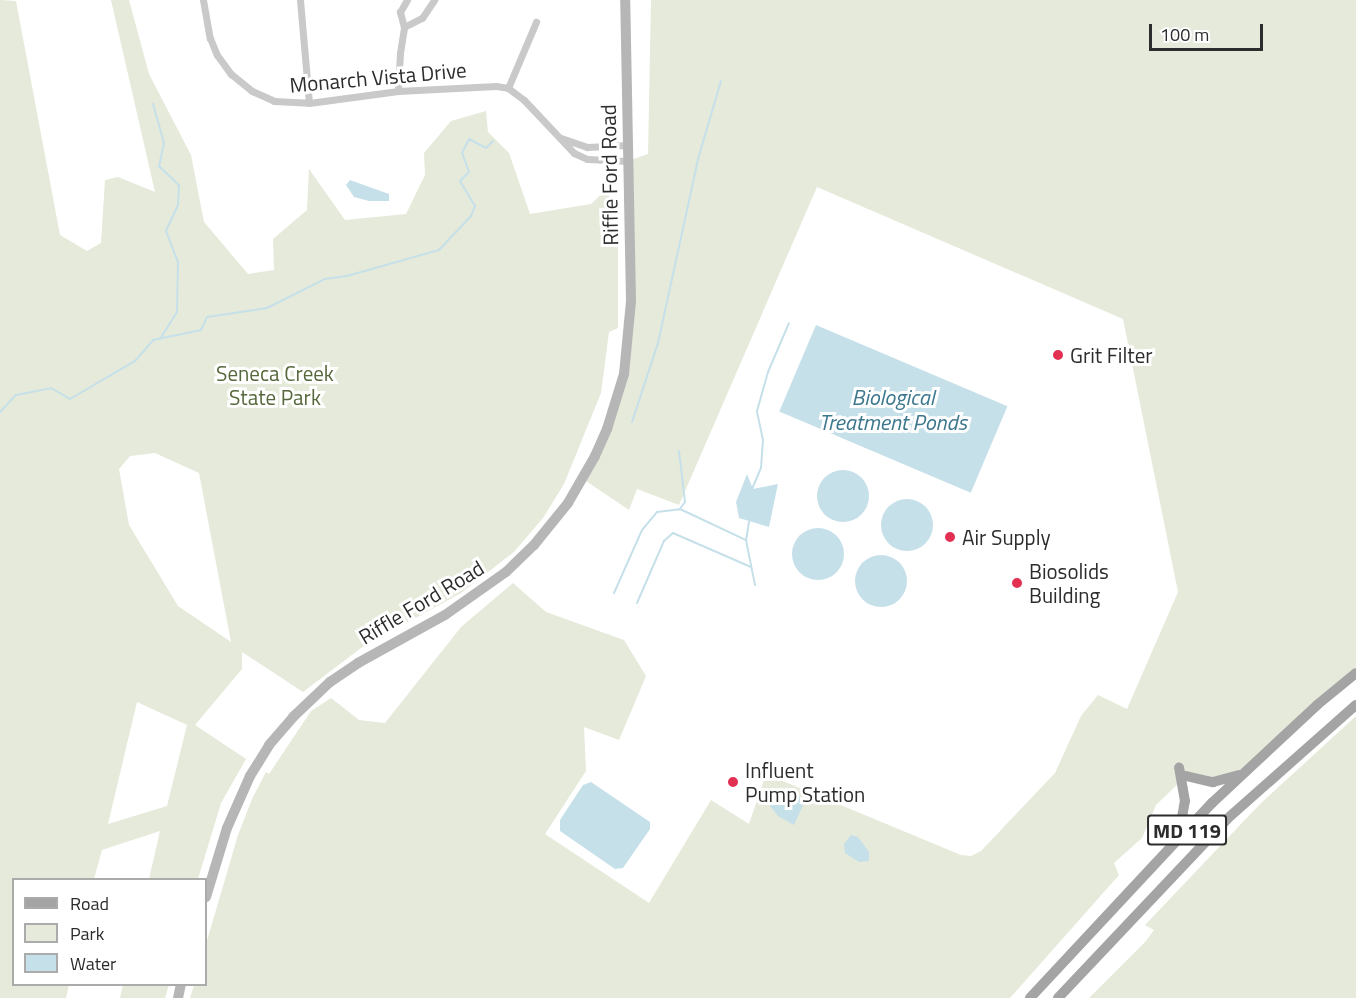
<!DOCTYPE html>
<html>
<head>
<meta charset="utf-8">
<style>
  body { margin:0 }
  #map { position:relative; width:1356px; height:998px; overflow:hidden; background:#fff; font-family:"Titillium Web",sans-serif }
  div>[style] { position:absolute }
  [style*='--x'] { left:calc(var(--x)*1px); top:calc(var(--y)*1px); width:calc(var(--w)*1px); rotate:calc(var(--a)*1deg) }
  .green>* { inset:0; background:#e5eada }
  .water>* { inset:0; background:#c6e0ea; transform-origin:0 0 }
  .round { border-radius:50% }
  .stream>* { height:2px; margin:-1px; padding:0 1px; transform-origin:1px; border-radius:1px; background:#c6e0ea }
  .street>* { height:7px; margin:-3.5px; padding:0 3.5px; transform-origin:3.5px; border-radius:3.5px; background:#c9c9c9 }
  .secondary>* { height:10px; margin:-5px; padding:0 5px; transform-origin:5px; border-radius:5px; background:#b6b6b6 }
  .primary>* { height:10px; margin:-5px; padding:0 5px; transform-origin:5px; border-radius:5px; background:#a4a4a4 }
  .dots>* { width:16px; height:16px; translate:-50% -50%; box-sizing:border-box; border:3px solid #fff; border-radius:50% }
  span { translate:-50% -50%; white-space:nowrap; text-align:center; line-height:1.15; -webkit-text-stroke:6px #fff; paint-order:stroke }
  .shield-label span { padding:2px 4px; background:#fff; border:2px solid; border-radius:4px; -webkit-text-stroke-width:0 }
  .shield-label { font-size:20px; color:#2c2c2c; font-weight:700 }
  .street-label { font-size:21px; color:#2c2c2c }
  .poi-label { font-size:21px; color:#2c2c2c }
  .left { translate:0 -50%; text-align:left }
  .park-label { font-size:21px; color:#55673b }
  .water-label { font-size:22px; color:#3c778d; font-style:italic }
  .legend { position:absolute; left:12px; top:878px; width:195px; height:108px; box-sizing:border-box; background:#fff; border:2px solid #ababab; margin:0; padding:8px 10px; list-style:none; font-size:18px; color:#2c2c2c }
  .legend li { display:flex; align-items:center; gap:12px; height:30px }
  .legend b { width:30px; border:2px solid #ababab }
  .scale { position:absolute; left:1149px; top:24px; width:114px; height:27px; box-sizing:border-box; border:3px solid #2c2c2c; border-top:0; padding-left:8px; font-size:18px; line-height:21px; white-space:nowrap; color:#2c2c2c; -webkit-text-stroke:4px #fff; paint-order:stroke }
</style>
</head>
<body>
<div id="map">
  <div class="green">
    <div style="clip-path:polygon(evenodd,0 0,16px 1px,60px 235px,87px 251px,101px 243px,105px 180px,118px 177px,155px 192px,111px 0,129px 0,149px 74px,191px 155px,204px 222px,248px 274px,274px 270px,273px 239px,307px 210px,309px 169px,345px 220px,406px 214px,425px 175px,424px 153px,451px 121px,486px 111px,488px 132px,509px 153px,530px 214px,591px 204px,609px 187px,610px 209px,618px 208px,618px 328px,609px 332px,601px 393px,564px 484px,543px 518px,514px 552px,461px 593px,361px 648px,303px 692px,242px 652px,242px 669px,195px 725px,246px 759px,221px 803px,198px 879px,149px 879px,160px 831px,102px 850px,94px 879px,14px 880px,14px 984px,69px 985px,66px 998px,0 998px,0 0,155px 453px,199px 473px,231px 642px,178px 606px,129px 525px,119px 469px,130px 456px,155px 453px,0 0,137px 702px,187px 725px,167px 806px,108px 824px,137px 702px)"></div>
    <div style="clip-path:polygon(651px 0,1356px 0,1356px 677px,1244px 772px,1221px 781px,1186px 776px,1156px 805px,1142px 838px,1114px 863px,1119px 875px,1010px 998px,190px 998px,194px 985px,206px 984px,206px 944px,238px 835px,252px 799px,266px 772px,269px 774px,311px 711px,331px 698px,359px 720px,385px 723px,461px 627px,513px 583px,546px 612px,624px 640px,646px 676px,619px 740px,584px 727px,586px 771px,545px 834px,649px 903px,711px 800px,749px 824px,766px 774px,961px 855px,971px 856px,981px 851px,1055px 773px,1081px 716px,1098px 695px,1127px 709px,1178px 592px,1123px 319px,817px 187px,679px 505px,637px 489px,629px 510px,583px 479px,595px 456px,628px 346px,628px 161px,648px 154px)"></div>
    <div style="clip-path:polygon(1356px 716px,1356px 998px,1089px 998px,1146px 941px,1154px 930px,1145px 925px,1260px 804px)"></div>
    <div style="clip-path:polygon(123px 985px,123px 984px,169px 985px,165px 998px,120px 998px)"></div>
  </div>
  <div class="water">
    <div style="clip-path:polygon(350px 180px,389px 194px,389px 201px,369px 201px,354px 197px,346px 185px)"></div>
    <div style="left:816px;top:325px;width:208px;height:94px;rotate:23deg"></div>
    <div class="round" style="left:817px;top:470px;width:52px;height:52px"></div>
    <div style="clip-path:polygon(747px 474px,753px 489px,778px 484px,769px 527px,739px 518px,736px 502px)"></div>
    <div class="round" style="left:881px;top:499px;width:52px;height:52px"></div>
    <div class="round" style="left:792px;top:528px;width:52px;height:52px"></div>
    <div class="round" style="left:855px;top:555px;width:52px;height:52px"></div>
    <div style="clip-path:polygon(591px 782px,650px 822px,650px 829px,623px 868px,615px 869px,560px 831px,560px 820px,583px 785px)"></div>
    <div style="clip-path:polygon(778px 790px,794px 794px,805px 801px,794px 825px,778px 816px,770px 806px,772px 796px)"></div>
    <div style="clip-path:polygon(851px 835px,858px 837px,869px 852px,869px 861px,859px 862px,845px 853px,844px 844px)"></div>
  </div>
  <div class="stream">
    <div style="--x:153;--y:104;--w:41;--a:74.2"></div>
    <div style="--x:164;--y:143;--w:24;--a:102"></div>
    <div style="--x:159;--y:166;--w:28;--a:44"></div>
    <div style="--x:179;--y:185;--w:20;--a:93"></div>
    <div style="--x:178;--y:205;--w:29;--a:115"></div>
    <div style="--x:166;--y:231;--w:34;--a:69"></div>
    <div style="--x:178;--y:263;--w:49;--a:91.2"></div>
    <div style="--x:177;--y:312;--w:31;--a:122"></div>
    <div style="--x:0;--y:412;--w:23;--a:-47"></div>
    <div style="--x:16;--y:395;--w:36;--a:-11"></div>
    <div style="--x:51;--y:388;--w:22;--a:30"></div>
    <div style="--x:70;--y:399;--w:75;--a:-30.3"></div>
    <div style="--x:135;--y:361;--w:28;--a:-49"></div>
    <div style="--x:153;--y:340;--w:49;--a:-11.8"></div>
    <div style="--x:201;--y:330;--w:14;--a:-65"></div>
    <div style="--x:207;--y:317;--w:61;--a:-8.5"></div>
    <div style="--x:267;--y:308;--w:65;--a:-26.6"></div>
    <div style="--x:325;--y:279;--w:22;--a:-8"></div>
    <div style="--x:347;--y:276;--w:96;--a:-15.8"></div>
    <div style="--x:439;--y:250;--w:47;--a:-46.7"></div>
    <div style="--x:471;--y:216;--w:11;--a:-68"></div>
    <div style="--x:475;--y:206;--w:29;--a:-121"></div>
    <div style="--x:460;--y:181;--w:13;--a:-45"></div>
    <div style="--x:469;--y:172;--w:20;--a:-110"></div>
    <div style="--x:462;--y:153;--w:16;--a:-63"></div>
    <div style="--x:469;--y:139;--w:19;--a:28"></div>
    <div style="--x:486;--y:148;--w:10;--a:-45"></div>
    <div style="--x:632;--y:422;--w:83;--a:-71.8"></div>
    <div style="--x:658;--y:343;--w:188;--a:-77.7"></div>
    <div style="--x:698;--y:159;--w:81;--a:-73.6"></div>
    <div style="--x:679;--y:451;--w:51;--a:83.3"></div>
    <div style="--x:685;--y:502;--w:9;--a:126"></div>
    <div style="--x:752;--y:489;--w:23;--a:-67"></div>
    <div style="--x:761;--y:468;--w:28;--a:-86"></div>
    <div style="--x:763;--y:440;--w:30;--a:-102"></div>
    <div style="--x:757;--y:411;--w:41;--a:-74.2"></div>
    <div style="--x:768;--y:372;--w:53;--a:-66.8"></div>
    <div style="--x:749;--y:522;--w:18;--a:99"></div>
    <div style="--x:746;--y:540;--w:46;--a:78.7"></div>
    <div style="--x:614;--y:593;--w:69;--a:-66"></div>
    <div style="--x:642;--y:530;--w:23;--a:-50"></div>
    <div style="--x:657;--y:512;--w:23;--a:-7"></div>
    <div style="--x:680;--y:509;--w:73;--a:25.2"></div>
    <div style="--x:637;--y:603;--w:68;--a:-66.5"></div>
    <div style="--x:664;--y:541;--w:12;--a:-42"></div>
    <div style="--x:673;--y:533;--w:85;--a:23.6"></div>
  </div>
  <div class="street">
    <div style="--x:203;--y:0;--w:39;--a:80"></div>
    <div style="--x:210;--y:38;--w:18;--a:68"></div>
    <div style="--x:217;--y:55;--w:24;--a:54"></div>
    <div style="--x:231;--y:74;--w:27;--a:39"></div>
    <div style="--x:252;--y:91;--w:24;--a:24"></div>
    <div style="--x:274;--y:101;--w:35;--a:3"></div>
    <div style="--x:309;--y:103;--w:90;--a:-7.7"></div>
    <div style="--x:398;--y:91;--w:98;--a:-2.9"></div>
    <div style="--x:496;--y:86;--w:12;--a:9"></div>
    <div style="--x:508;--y:88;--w:20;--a:37"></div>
    <div style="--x:524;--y:100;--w:73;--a:46.7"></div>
    <div style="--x:574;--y:153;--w:14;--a:25"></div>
    <div style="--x:587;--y:159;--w:41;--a:2.8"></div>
    <div style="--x:300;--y:0;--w:103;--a:85"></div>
    <div style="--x:404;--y:27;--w:20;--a:-27"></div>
    <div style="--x:422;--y:18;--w:22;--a:-56"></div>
    <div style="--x:508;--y:88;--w:72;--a:-67"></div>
    <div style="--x:398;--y:91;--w:38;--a:-87"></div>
    <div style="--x:400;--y:53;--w:26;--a:-81"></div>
    <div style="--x:404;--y:27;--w:16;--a:-105"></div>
    <div style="--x:400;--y:12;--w:14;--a:-60"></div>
    <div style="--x:561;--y:138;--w:28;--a:19"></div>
    <div style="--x:587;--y:147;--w:41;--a:-2.8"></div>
  </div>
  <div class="secondary">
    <div style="--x:206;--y:897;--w:72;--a:-73.1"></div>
    <div style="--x:227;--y:828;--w:57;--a:-66.1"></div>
    <div style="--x:250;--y:776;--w:36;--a:-58"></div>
    <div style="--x:269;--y:745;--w:37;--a:-49"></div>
    <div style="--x:293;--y:717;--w:51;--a:-43.4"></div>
    <div style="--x:330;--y:682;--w:34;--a:-34"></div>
    <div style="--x:358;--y:663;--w:99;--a:-28.9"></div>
    <div style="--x:445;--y:615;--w:75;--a:-35.2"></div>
    <div style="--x:506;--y:572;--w:39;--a:-44"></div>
    <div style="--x:534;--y:545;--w:54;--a:-51"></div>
    <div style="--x:568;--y:503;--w:54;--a:-60.1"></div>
    <div style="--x:595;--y:456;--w:30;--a:-66"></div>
    <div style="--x:607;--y:429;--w:58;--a:-72.8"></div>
    <div style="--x:624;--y:374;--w:73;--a:-84.5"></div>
    <div style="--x:631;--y:301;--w:301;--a:-91.1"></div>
    <div style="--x:178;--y:998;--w:14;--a:-78"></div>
  </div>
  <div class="primary">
    <div style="--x:1186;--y:776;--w:28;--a:13"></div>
    <div style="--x:1213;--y:782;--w:27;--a:-15"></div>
    <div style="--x:1173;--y:840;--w:19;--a:-65"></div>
    <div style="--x:1181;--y:823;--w:22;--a:-80"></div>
    <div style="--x:1185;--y:801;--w:34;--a:-100"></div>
    <div style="--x:1030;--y:998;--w:267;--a:-47"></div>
    <div style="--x:1212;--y:803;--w:144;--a:-43"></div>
    <div style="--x:1317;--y:705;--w:50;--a:-39.4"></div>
    <div style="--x:1058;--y:998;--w:246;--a:-46.6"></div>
    <div style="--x:1227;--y:819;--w:172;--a:-41.5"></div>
  </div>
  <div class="dots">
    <div style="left:1058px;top:355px;background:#e23053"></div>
    <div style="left:950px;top:537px;background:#e23053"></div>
    <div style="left:1017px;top:583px;background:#e23053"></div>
    <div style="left:733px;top:782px;background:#e23053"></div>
  </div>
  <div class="shield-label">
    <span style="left:1187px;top:830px">MD 119</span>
  </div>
  <div class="street-label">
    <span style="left:378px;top:77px;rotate:-5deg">Monarch Vista Drive</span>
    <span style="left:609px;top:175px;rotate:-91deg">Riffle Ford Road</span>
    <span style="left:421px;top:602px;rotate:-31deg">Riffle Ford Road</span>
  </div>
  <div class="poi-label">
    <span class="left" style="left:1070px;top:355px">Grit Filter</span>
    <span class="left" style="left:962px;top:537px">Air Supply</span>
    <span class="left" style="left:1029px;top:583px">Biosolids<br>Building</span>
    <span class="left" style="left:745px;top:782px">Influent<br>Pump Station</span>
  </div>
  <div class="park-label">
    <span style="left:275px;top:385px">Seneca Creek<br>State Park</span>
  </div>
  <div class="water-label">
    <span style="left:893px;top:410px">Biological<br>Treatment Ponds</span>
  </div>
  <ul class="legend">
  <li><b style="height:8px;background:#a4a4a4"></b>Road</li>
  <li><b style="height:16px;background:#e5eada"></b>Park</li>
  <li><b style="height:16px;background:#c6e0ea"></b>Water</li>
  </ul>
  <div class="scale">100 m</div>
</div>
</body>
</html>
